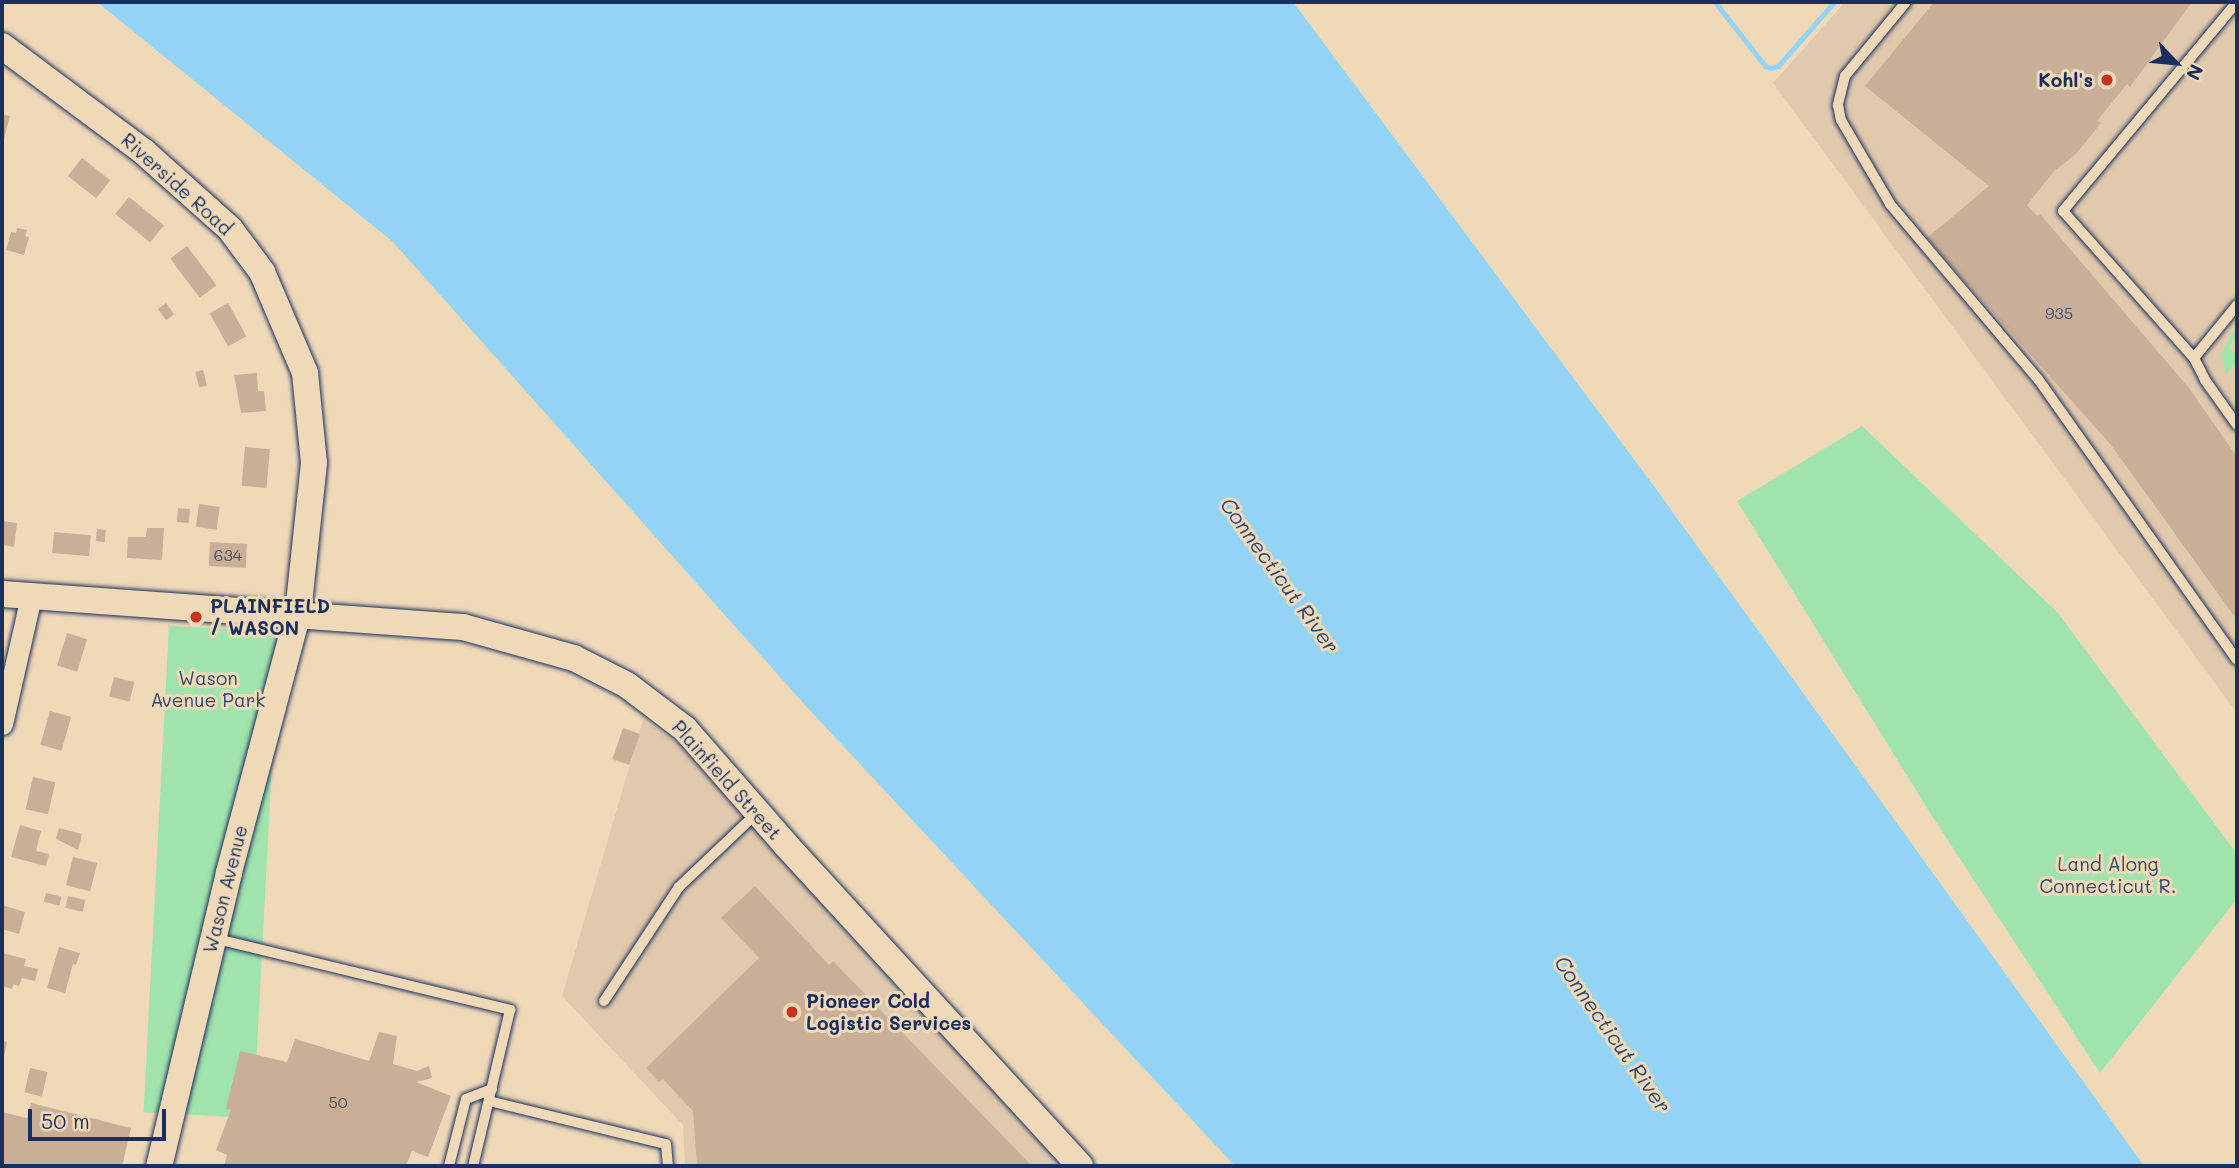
<!DOCTYPE html>
<html>
<head>
<meta charset="utf-8">
<style>
  body { margin:0 }
  #map { position:relative; width:2239px; height:1168px; overflow:hidden; background:#f0d9b9; font-family:Mali,sans-serif }
  div>[style] { position:absolute }
  [style*='--x'] { left:calc(var(--x)*1px); top:calc(var(--y)*1px); width:calc(var(--w)*1px); rotate:calc(var(--a)*1deg) }
  .built>* { inset:0; background:#e1c9ad }
  .green>* { inset:0; background:#a1e3ad; transform-origin:0 0 }
  .water>* { inset:0; background:#93d4f5 }
  .stream>* { height:5px; margin:-2.5px; padding:0 2.5px; transform-origin:2.5px; border-radius:2.5px; background:#93d4f5 }
  .building>* { inset:0; background:#caaf98; transform-origin:0 0 }
  .roads { filter:drop-shadow(0 0 2px #1b2f5e) drop-shadow(0 0 2px #1b2f5e) }
  .service>* { height:10px; margin:-5px; padding:0 5px; transform-origin:5px; border-radius:5px; background:#f0d9b9 }
  .minor>* { height:21px; margin:-10.5px; padding:0 10.5px; transform-origin:10.5px; border-radius:10.5px; background:#f0d9b9 }
  .tertiary>* { height:26px; margin:-13px; padding:0 13px; transform-origin:13px; border-radius:13px; background:#f0d9b9 }
  .dots>* { width:19px; height:19px; translate:-50% -50%; box-sizing:border-box; border:4px solid #f0d9b9; border-radius:50% }
  span { translate:-50% -50%; white-space:nowrap; text-align:center; line-height:1.15; -webkit-text-stroke:6px #f0d9b9; paint-order:stroke }
  .number-label { font-size:16px; color:#474f6c }
  .number-label span { -webkit-text-stroke-width:0 }
  .poi-label { font-size:19px; color:#1b2f5e; font-weight:700 }
  .right { translate:-100% -50%; text-align:right }
  .left { translate:0 -50%; text-align:left }
  .street-label { font-size:19px; color:#1b2f5e }
  .park-label { font-size:19px; color:#2f4a6a }
  .water-label { font-size:21px; color:#2d4875; font-style:italic }
  .frame { position:absolute; inset:0; border:4px solid #1b2f5e; pointer-events:none }
  .north { position:absolute; left:2141px; top:28px; width:70px; height:70px; -webkit-text-stroke:5px #f0d9b9; paint-order:stroke; rotate:116deg; font-size:19px; font-weight:700; line-height:28px; text-align:center; color:#1b2f5e }
  .north::after { content:''; display:block; margin:auto; width:24px; height:32px; background:#1b2f5e; clip-path:polygon(50% 0,100% 100%,50% 72%,0 100%) }
  .scale { position:absolute; left:28px; top:1109px; width:138px; height:32px; box-sizing:border-box; border:4px solid #1b2f5e; border-top:0; padding-left:9px; font-size:21px; line-height:24px; white-space:nowrap; color:#1b2f5e; -webkit-text-stroke:5px #f0d9b9; paint-order:stroke }
</style>
</head>
<body>
<div id="map">
  <div class="built">
    <div style="clip-path:polygon(1845px 2px,2237px 2px,2237px 713px,1773px 83px)"></div>
    <div style="clip-path:polygon(643px 720px,685px 748px,1064px 1166px,685px 1166px,683px 1125px,562px 996px)"></div>
  </div>
  <div class="green">
    <div style="clip-path:polygon(2237px 326px,2237px 337px,2229px 348px,2237px 356px,2237px 363px,2226px 374px,2221px 353px)"></div>
    <div style="clip-path:polygon(1862px 426px,2058px 613px,2237px 854px,2237px 899px,2100px 1073px,1932px 816px,1737px 501px)"></div>
    <div style="left:169px;top:626px;width:110px;height:487px;rotate:3deg"></div>
  </div>
  <div class="water">
    <div style="clip-path:polygon(97px 2px,1293px 2px,1656px 489px,2144px 1166px,1235px 1166px,804px 704px,393px 242px)"></div>
  </div>
  <div class="stream">
    <div style="--x:1715;--y:2;--w:81;--a:52"></div>
    <div style="--x:1765;--y:66;--w:6;--a:18"></div>
    <div style="--x:1771;--y:68;--w:7;--a:-16"></div>
    <div style="--x:1778;--y:66;--w:85;--a:-48.8"></div>
  </div>
  <div class="building">
    <div style="clip-path:polygon(1934px 2px,2192px 2px,2130px 87px,2127px 84px,2097px 121px,2101px 123px,2076px 154px,2054px 171px,2027px 205px,2037px 216px,2040px 214px,2189px 388px,2237px 457px,2237px 620px,2111px 445px,1927px 238px,1989px 186px,1865px 86px)"></div>
    <div style="clip-path:polygon(2px 114px,10px 116px,3px 143px,2px 143px)"></div>
    <div style="left:82px;top:158px;width:36px;height:23px;rotate:38deg"></div>
    <div style="left:129px;top:197px;width:45px;height:22px;rotate:39deg"></div>
    <div style="clip-path:polygon(17px 228px,27px 230px,25px 236px,29px 237px,24px 255px,6px 250px,11px 232px,16px 233px)"></div>
    <div style="left:187px;top:246px;width:49px;height:21px;rotate:53deg"></div>
    <div style="left:166px;top:303px;width:14px;height:10px;rotate:54deg"></div>
    <div style="left:228px;top:303px;width:38px;height:21px;rotate:61deg"></div>
    <div style="left:203px;top:370px;width:16px;height:8px;rotate:76deg"></div>
    <div style="clip-path:polygon(257px 373px,258px 391px,264px 391px,266px 411px,241px 413px,234px 375px)"></div>
    <div style="left:245px;top:447px;width:25px;height:39px;rotate:5deg"></div>
    <div style="left:199px;top:504px;width:21px;height:23px;rotate:8deg"></div>
    <div style="left:178px;top:508px;width:12px;height:14px;rotate:5deg"></div>
    <div style="clip-path:polygon(2px 521px,17px 523px,14px 547px,2px 545px)"></div>
    <div style="clip-path:polygon(147px 528px,164px 528px,162px 560px,127px 558px,128px 537px,146px 537px)"></div>
    <div style="left:97px;top:529px;width:9px;height:12px;rotate:6deg"></div>
    <div style="left:54px;top:532px;width:37px;height:21px;rotate:5deg"></div>
    <div style="left:210px;top:542px;width:37px;height:24px;rotate:3deg"></div>
    <div style="left:67px;top:633px;width:21px;height:34px;rotate:17deg"></div>
    <div style="left:114px;top:677px;width:21px;height:20px;rotate:14deg"></div>
    <div style="left:50px;top:711px;width:22px;height:35px;rotate:16deg"></div>
    <div style="left:623px;top:728px;width:18px;height:33px;rotate:19deg"></div>
    <div style="left:33px;top:777px;width:23px;height:33px;rotate:13deg"></div>
    <div style="clip-path:polygon(20px 825px,41px 831px,36px 851px,49px 854px,46px 866px,11px 857px)"></div>
    <div style="clip-path:polygon(59px 828px,82px 834px,78px 850px,56px 839px)"></div>
    <div style="left:73px;top:857px;width:25px;height:29px;rotate:14deg"></div>
    <div style="clip-path:polygon(755px 886px,829px 965px,833px 961px,1032px 1166px,697px 1166px,693px 1111px,663px 1079px,659px 1082px,646px 1068px,759px 958px,721px 918px)"></div>
    <div style="left:46px;top:893px;width:16px;height:9px;rotate:14deg"></div>
    <div style="left:68px;top:896px;width:18px;height:12px;rotate:13deg"></div>
    <div style="clip-path:polygon(2px 905px,25px 912px,19px 934px,2px 929px)"></div>
    <div style="clip-path:polygon(59px 947px,80px 953px,76px 965px,73px 964px,65px 993px,47px 988px)"></div>
    <div style="clip-path:polygon(2px 953px,26px 959px,24px 966px,38px 969px,35px 981px,22px 978px,19px 986px,13px 984px,12px 989px,2px 986px)"></div>
    <div style="clip-path:polygon(379px 1032px,397px 1036px,393px 1064px,417px 1071px,429px 1066px,432px 1078px,416px 1082px,451px 1096px,428px 1157px,412px 1151px,406px 1166px,224px 1166px,227px 1155px,216px 1150px,231px 1110px,226px 1109px,240px 1051px,287px 1062px,295px 1039px,369px 1061px)"></div>
    <div style="clip-path:polygon(2px 1041px,7px 1042px,3px 1061px,2px 1061px)"></div>
    <div style="left:30px;top:1068px;width:18px;height:25px;rotate:13deg"></div>
    <div style="clip-path:polygon(31px 1103px,131px 1128px,122px 1166px,2px 1166px,2px 1112px,27px 1118px)"></div>
  </div>
  <div class="roads">
    <div class="service">
      <div style="--x:1906;--y:2;--w:96;--a:129.5"></div>
      <div style="--x:1845;--y:76;--w:30;--a:104"></div>
      <div style="--x:1838;--y:105;--w:15;--a:79"></div>
      <div style="--x:1841;--y:120;--w:97;--a:59.7"></div>
      <div style="--x:1890;--y:204;--w:229;--a:49.8"></div>
      <div style="--x:2038;--y:379;--w:344;--a:54.7"></div>
      <div style="--x:2237;--y:2;--w:272;--a:129.8"></div>
      <div style="--x:2063;--y:211;--w:197;--a:48.3"></div>
      <div style="--x:2194;--y:358;--w:25;--a:63"></div>
      <div style="--x:2205;--y:380;--w:55;--a:54.6"></div>
      <div style="--x:2194;--y:358;--w:68;--a:-50.9"></div>
      <div style="--x:213;--y:938;--w:306;--a:13.6"></div>
      <div style="--x:510;--y:1010;--w:160;--a:103.3"></div>
      <div style="--x:604;--y:1001;--w:136;--a:-56.7"></div>
      <div style="--x:679;--y:887;--w:108;--a:-43.5"></div>
      <div style="--x:489;--y:1101;--w:182;--a:13.7"></div>
      <div style="--x:666;--y:1144;--w:22;--a:85"></div>
      <div style="--x:449;--y:1166;--w:69;--a:-75.8"></div>
      <div style="--x:466;--y:1099;--w:28;--a:-21"></div>
    </div>
    <div class="minor">
      <div style="--x:2;--y:724;--w:131;--a:-77.2"></div>
    </div>
    <div class="tertiary">
      <div style="--x:2;--y:46;--w:177;--a:36.7"></div>
      <div style="--x:144;--y:152;--w:115;--a:41.8"></div>
      <div style="--x:230;--y:229;--w:54;--a:53.3"></div>
      <div style="--x:262;--y:272;--w:110;--a:66.9"></div>
      <div style="--x:305;--y:373;--w:90;--a:84.3"></div>
      <div style="--x:314;--y:463;--w:151;--a:96.1"></div>
      <div style="--x:298;--y:613;--w:269;--a:104.9"></div>
      <div style="--x:229;--y:873;--w:301;--a:103.4"></div>
      <div style="--x:2;--y:594;--w:462;--a:4.1"></div>
      <div style="--x:463;--y:627;--w:115;--a:15.6"></div>
      <div style="--x:574;--y:658;--w:59;--a:27"></div>
      <div style="--x:627;--y:685;--w:73;--a:37.2"></div>
      <div style="--x:685;--y:729;--w:155;--a:48.9"></div>
      <div style="--x:787;--y:846;--w:434;--a:47.5"></div>
    </div>
  </div>
  <div class="dots">
    <div style="left:2107px;top:80px;background:#c8321e"></div>
    <div style="left:196px;top:617px;background:#c8321e"></div>
    <div style="left:792px;top:1012px;background:#c8321e"></div>
  </div>
  <div class="number-label">
    <span style="left:2059px;top:313px">935</span>
    <span style="left:228px;top:555px">634</span>
    <span style="left:338px;top:1102px">50</span>
  </div>
  <div class="poi-label">
    <span class="right" style="left:2093px;top:80px">Kohl's</span>
    <span class="left" style="left:210px;top:617px">PLAINFIELD<br>/ WASON</span>
    <span class="left" style="left:806px;top:1012px">Pioneer Cold<br>Logistic Services</span>
  </div>
  <div class="street-label">
    <span style="left:177px;top:184px;rotate:42deg">Riverside Road</span>
    <span style="left:727px;top:780px;rotate:48deg">Plainfield Street</span>
    <span style="left:225px;top:889px;rotate:-76deg">Wason Avenue</span>
  </div>
  <div class="park-label">
    <span style="left:208px;top:689px">Wason<br>Avenue Park</span>
    <span style="left:2108px;top:875px">Land Along<br>Connecticut R.</span>
  </div>
  <div class="water-label">
    <span style="left:1280px;top:575px;rotate:54deg">Connecticut River</span>
    <span style="left:1613px;top:1034px;rotate:55deg">Connecticut River</span>
  </div>
  <div class="frame"></div>
  <div class="north">N</div>
  <div class="scale">50 m</div>
</div>
</body>
</html>
